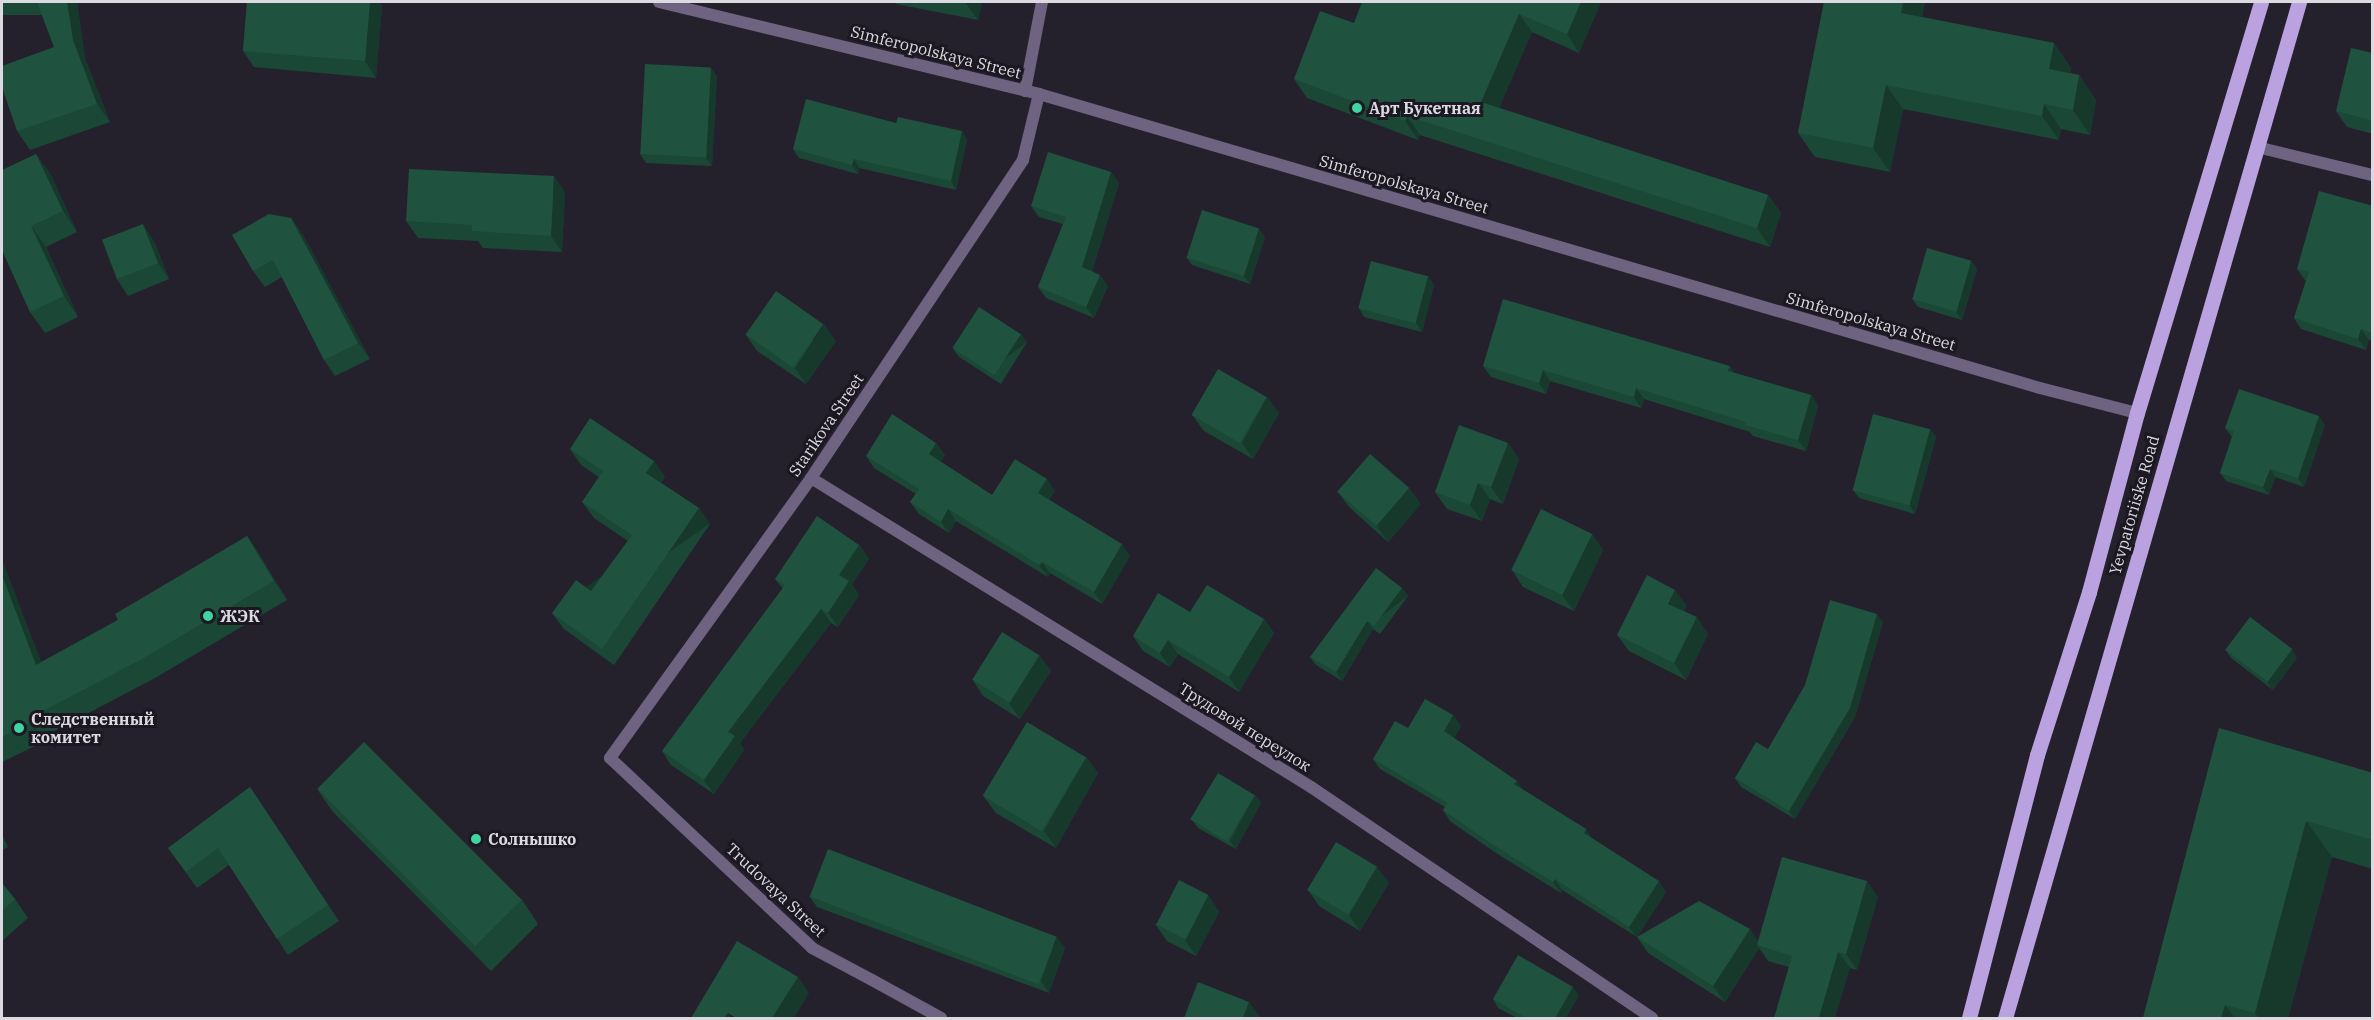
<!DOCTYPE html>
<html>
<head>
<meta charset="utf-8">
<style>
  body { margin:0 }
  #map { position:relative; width:2374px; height:1020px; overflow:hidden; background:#25212c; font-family:"IBM Plex Serif",serif }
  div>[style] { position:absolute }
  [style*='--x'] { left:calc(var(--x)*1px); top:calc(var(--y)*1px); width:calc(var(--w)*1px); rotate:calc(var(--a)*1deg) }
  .pedestrian>* { height:12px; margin:-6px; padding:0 6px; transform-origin:6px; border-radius:6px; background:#6e6380 }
  .minor>* { height:12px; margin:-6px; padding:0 6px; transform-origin:6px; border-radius:6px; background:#6e6380 }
  .tertiary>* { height:12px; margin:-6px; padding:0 6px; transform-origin:6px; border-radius:6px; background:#6e6380 }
  .primary>* { height:15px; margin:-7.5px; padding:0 7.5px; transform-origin:7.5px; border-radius:7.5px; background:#baa1df }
  .wall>* { inset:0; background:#1b4736 }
  .shaded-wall>* { inset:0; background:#16392c; transform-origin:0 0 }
  .building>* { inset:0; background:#1f523f; transform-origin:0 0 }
  .dots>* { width:16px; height:16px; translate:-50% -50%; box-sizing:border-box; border:3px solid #1c1822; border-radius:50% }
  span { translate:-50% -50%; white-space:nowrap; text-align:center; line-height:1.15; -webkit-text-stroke:6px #1c1822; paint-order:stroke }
  .street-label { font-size:16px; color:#dcdae1 }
  .poi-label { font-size:16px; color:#dcdae1; font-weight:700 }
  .left { translate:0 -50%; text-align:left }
  .frame { position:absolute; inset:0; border:3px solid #dcdae1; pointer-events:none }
</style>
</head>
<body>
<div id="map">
  <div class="pedestrian">
    <div style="--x:610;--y:758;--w:277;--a:43.2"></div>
    <div style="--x:812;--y:948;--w:68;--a:28.1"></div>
  </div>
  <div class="minor">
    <div style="--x:1025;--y:91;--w:91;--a:-79.2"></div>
    <div style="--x:2257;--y:147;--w:118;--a:13.7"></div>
    <div style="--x:811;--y:478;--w:588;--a:31.72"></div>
    <div style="--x:1311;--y:787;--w:412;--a:34.1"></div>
    <div style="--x:610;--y:758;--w:345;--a:-54.3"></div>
    <div style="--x:811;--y:478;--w:382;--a:-56.3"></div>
    <div style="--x:1023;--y:160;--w:68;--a:-76.4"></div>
    <div style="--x:872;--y:980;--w:79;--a:28.8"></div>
  </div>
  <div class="tertiary">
    <div style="--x:659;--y:2;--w:391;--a:13.6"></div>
    <div style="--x:1039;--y:94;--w:1043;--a:16.37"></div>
    <div style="--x:2040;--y:388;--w:100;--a:14.5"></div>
  </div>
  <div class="primary">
    <div style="--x:1969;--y:1018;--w:272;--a:-75.5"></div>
    <div style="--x:2037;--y:755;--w:171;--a:-72.3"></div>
    <div style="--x:2089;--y:592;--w:185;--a:-75"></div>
    <div style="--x:2137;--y:413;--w:429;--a:-73.2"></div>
    <div style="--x:2005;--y:1018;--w:1058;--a:-73.86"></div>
  </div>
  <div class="wall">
    <div style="clip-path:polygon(2px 2px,77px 2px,85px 58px,110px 122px,30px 150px,17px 131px,54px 47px,42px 15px,2px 15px)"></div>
    <div style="clip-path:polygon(247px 2px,379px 2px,382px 6px,376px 78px,254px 67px,243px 51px)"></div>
    <div style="clip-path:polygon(894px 2px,982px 2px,978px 20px,896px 4px)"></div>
    <div style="clip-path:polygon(1601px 2px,1579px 53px,1532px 32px,1499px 108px,1768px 195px,1781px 213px,1770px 247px,1420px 135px,1418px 140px,1307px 98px,1294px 79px,1354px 23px)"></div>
    <div style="clip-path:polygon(1824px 2px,1925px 2px,1922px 17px,2054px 43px,2071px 68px,2070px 73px,2079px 75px,2096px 100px,2090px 135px,2061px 129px,2059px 140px,1903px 109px,1890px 172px,1815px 157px,1798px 133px)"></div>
    <div style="clip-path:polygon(2373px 53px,2373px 134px,2347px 127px,2336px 111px)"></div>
    <div style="clip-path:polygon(711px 68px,717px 76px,712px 166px,646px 163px,640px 154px)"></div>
    <div style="clip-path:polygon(962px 131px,967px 140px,956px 190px,859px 168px,858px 174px,799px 158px,793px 149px)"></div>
    <div style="clip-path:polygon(36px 154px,51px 175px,77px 232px,46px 247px,78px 317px,45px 333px,30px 312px,2px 250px)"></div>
    <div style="clip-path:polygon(1111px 172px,1119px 183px,1092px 272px,1108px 286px,1094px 318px,1046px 298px,1038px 287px,1063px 224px,1039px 217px,1031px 206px)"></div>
    <div style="clip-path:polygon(565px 192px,562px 252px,483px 248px,478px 241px,418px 238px,406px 221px)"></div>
    <div style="clip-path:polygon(2373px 206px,2373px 341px,2369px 340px,2366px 350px,2301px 329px,2294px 318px,2306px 280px,2305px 280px,2297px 269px)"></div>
    <div style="clip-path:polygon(291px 218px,303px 235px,370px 359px,335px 376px,324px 360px,282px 277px,265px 287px,253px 271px)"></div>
    <div style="clip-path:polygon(1265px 237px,1250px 284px,1192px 265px,1186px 257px)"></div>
    <div style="clip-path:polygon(154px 241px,169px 279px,128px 296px,117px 279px)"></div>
    <div style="clip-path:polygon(1971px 261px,1977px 269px,1962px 320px,1918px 307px,1912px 299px)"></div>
    <div style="clip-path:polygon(1428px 276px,1434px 285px,1422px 332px,1364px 317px,1359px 308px)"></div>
    <div style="clip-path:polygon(1021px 334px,1027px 342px,1001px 384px,959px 357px,953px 349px)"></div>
    <div style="clip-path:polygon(746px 335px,836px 341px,806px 384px,757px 351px)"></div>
    <div style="clip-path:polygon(1483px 366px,1735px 373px,1811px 395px,1818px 406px,1806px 451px,1753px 436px,1750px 432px,1644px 399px,1641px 408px,1550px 381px,1546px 394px,1491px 377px)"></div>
    <div style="clip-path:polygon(1267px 397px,1279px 413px,1253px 459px,1204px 431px,1192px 415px)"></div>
    <div style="clip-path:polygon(2325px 425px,2304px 487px,2275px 477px,2269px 495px,2226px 481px,2220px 473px,2232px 437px,2225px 428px)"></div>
    <div style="clip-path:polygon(1930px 429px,1936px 437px,1915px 514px,1859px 498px,1853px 490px)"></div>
    <div style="clip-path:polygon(936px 443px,945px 455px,940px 461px,992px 495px,1055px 491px,1049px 500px,1130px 556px,1102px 604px,1050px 573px,1048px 577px,956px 521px,949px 533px,919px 514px,910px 502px,916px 494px,874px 468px,866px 456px)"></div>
    <div style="clip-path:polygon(1508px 443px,1519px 459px,1503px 504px,1490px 499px,1482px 521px,1447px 509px,1435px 492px)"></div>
    <div style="clip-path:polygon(570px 449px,654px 461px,665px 477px,661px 483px,699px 508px,710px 524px,614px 665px,564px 629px,552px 613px,591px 591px,628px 541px,594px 518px,582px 502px,599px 477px,581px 465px)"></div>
    <div style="clip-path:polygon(1337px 491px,1421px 504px,1388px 542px,1349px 507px)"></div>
    <div style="clip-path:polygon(1592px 534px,1603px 550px,1574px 611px,1523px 587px,1512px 570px)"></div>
    <div style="clip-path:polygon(247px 536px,260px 555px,287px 600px,155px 678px,41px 738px,43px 742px,2px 762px,2px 560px,41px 662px,118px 620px)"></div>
    <div style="clip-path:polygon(859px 545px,869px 559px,852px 584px,859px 595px,838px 627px,831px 623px,740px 743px,744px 750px,714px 794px,671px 765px,662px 751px,783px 589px,775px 579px)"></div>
    <div style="clip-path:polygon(1402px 588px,1408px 596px,1380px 634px,1373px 629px,1342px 681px,1316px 665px,1310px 657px)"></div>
    <div style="clip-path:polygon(1687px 606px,1684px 611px,1708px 634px,1686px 680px,1629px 651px,1617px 635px)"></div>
    <div style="clip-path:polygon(1190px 612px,1264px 619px,1274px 633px,1239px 692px,1178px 654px,1170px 667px,1143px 651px,1133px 636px)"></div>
    <div style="clip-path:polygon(1883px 622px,1855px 717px,1795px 819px,1741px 787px,1735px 778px,1768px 749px)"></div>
    <div style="clip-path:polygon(2225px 649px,2297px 658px,2273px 690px,2231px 658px)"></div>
    <div style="clip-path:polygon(1039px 655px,1051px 671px,1020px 719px,983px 696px,972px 679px)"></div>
    <div style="clip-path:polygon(1453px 715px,1461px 726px,1454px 738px,1517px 781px,1522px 789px,1586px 829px,1592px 839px,1666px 892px,1637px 937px,1758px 941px,1878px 897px,1857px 970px,1850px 968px,1789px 967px,1768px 961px,1759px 948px,1725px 1002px,1648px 953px,1637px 937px,1562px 890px,1561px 893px,1496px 853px,1450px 821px,1443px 810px,1445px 807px,1380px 769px,1373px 759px,1408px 728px)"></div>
    <div style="clip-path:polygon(2219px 728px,2373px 773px,2373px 869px,2332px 857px,2288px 1018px,2143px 1018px)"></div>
    <div style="clip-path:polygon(1086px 757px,1098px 773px,1056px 848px,996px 813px,984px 797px)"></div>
    <div style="clip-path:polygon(250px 787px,339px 921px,288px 955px,229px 865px,197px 888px,168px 848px)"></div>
    <div style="clip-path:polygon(317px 789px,522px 900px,538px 924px,491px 971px,333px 812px)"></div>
    <div style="clip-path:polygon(1255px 795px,1261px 803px,1236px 849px,1198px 828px,1192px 820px)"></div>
    <div style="clip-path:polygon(2px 835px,8px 847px,2px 850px)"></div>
    <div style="clip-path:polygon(2px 883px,15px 899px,28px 918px,2px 941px)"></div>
    <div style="clip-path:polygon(1389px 883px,1360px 931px,1319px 906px,1308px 890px)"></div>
    <div style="clip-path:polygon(1208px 895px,1219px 912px,1196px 956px,1167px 941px,1155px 924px)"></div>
    <div style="clip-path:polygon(809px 896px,1065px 948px,1049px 993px,817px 907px)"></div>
    <div style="clip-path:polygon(1579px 995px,1566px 1018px,1517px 1018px,1498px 1008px,1493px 999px)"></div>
  </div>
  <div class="shaded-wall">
    <div style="clip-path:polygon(67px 2px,77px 2px,85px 58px,110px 122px,97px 104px,73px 40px)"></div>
    <div style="clip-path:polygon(370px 2px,379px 2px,382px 6px,376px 78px,365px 61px)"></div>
    <div style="clip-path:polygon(965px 2px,982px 2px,978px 20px)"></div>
    <div style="clip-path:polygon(1581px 2px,1601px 2px,1579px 53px,1567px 34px)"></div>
    <div style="clip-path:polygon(1903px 2px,1925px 2px,1918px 37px,1901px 13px)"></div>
    <div style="clip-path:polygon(1519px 14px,1532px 32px,1494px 120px,1481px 102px)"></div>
    <div style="clip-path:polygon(2054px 43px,2071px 68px,2066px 94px,2049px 69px)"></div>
    <div style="clip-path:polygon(711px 68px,717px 76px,712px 166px,706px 158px)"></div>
    <div style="clip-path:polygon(2079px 75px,2096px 100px,2090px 135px,2073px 110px)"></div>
    <div style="clip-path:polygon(1886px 85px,1903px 109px,1890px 172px,1873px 148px)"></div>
    <div style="clip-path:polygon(2044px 104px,2061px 129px,2059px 140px,2042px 116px)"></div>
    <div style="clip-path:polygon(1407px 116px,1420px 135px,1418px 140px,1405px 121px)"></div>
    <div style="clip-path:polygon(962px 131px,967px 140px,956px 190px,951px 181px)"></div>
    <div style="clip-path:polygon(36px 154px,51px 175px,77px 232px,63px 211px)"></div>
    <div style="clip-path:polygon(854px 159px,859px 168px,858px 174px,852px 165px)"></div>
    <div style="clip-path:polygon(1111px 172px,1119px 183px,1090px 278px,1082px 267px)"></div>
    <div style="clip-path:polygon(554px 176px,565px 192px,562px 252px,551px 236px)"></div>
    <div style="clip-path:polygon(1768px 195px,1781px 213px,1770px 247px,1757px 228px)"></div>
    <div style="clip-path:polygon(291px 218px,303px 235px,370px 359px,358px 343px)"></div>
    <div style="clip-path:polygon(143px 224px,154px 241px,169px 279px,158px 263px)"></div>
    <div style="clip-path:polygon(31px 226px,46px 247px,78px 317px,64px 296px)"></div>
    <div style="clip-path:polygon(1259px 229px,1265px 237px,1250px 284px,1244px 276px)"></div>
    <div style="clip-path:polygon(1971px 261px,1977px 269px,1962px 320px,1956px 312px)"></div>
    <div style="clip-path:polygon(1100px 275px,1108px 286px,1094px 318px,1086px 307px)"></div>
    <div style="clip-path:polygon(1428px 276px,1434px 285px,1422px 332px,1416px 323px)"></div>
    <div style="clip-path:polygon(824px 324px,836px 341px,806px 384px,795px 368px)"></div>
    <div style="clip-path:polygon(2361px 329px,2369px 340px,2366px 350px,2358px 339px)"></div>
    <div style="left:1021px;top:334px;width:10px;height:49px;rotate:53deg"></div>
    <div style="clip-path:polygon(1730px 366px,1737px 377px,1728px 371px)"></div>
    <div style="clip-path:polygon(1543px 370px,1550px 381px,1546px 394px,1539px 383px)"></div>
    <div style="clip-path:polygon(1636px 388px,1644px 399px,1641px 408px,1634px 397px)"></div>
    <div style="clip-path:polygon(1811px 395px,1818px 406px,1806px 451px,1798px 440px)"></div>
    <div style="clip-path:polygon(1267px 397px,1279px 413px,1253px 459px,1242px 443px)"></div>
    <div style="clip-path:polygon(2319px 416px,2325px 425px,2304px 487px,2298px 478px)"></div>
    <div style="clip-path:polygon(1930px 429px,1936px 437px,1915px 514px,1909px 505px)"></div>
    <div style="clip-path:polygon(936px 443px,945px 455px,938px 466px,929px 454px)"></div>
    <div style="clip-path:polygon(1508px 443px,1519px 459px,1503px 504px,1491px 487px)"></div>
    <div style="clip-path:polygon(654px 461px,665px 477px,657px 489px,646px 473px)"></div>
    <div style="clip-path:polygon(2270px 469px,2275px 477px,2269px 495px,2263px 487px)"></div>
    <div style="clip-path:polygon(1047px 479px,1055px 491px,1046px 505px,1038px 493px)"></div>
    <div style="clip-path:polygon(1478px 483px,1490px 499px,1482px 521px,1470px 505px)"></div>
    <div style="clip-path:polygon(1409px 488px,1421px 504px,1388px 542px,1376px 525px)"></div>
    <div style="left:699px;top:508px;width:19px;height:171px;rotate:55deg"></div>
    <div style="clip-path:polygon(948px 509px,956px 521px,949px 533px,941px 522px)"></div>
    <div style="clip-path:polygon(1592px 534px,1603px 550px,1574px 611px,1562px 595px)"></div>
    <div style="clip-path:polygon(247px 536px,260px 555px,287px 600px,274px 581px)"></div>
    <div style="clip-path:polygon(1122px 544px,1130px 556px,1102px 604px,1094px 592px)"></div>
    <div style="clip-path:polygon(859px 545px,869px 559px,852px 584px,859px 595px,838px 627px,828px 613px,839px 575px)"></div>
    <div style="clip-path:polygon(2px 560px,49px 684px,36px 665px,2px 575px)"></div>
    <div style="clip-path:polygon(1042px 562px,1050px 573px,1048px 577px,1039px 565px)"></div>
    <div style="left:1402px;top:588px;width:10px;height:47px;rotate:53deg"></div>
    <div style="clip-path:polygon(1675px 590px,1687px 606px,1680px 620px,1668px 604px)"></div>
    <div style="clip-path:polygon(821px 609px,831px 623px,740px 743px,744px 750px,714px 794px,704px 780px,728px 732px)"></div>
    <div style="clip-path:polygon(1877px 614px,1883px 622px,1855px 717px,1795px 819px,1789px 811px)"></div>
    <div style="clip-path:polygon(1697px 617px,1708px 634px,1686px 680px,1674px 663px)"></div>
    <div style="clip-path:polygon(1264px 619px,1274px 633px,1239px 692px,1229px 677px)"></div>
    <div style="clip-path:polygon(1367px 621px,1373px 629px,1342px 681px,1336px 672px)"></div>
    <div style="clip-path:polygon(1168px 640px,1178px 654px,1170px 667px,1160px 653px)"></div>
    <div style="clip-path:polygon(2292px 649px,2297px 658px,2273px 690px,2267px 682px)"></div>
    <div style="clip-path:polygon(1039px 655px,1051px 671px,1020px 719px,1009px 703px)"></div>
    <div style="clip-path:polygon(1453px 715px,1461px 726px,1452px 742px,1444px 731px)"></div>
    <div style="clip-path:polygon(28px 719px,41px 738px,43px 742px,30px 723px)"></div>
    <div style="clip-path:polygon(1086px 757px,1098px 773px,1056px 848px,1044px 831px)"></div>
    <div style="clip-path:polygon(1517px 781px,1524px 792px,1514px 784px)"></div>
    <div style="clip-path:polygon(250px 787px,261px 803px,339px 921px,328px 905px)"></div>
    <div style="clip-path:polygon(1255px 795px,1261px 803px,1236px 849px,1230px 841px)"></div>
    <div style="clip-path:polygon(2306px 821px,2332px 857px,2288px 1018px,2259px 1018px,2255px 1013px)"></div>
    <div style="clip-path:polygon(1586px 829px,1593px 840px,1584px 833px)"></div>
    <div style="clip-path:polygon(1377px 867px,1389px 883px,1360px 931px,1349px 915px)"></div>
    <div style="clip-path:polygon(1555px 879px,1562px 890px,1561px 893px,1553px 882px)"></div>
    <div style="clip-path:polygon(1659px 881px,1666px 892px,1637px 938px,1629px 927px)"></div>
    <div style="clip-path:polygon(1867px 881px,1878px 897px,1857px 970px,1846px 954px)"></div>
    <div style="clip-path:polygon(1208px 895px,1219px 912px,1196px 956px,1185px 940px)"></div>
    <div style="clip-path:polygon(1750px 929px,1761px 946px,1757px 945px,1759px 948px,1725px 1002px,1713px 986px)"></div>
    <div style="clip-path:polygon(1057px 937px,1065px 948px,1049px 993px,1041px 981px)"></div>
    <div style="clip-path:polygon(1838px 952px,1850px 968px,1835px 1018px,1819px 1018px)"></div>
    <div style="clip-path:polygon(798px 977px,809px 993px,794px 1018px,772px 1018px)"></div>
    <div style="clip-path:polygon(1573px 987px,1579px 995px,1566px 1018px,1555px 1018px)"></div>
    <div style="clip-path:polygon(1249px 1002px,1261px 1018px,1243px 1018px)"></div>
    <div style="clip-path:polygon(2225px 1005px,2235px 1018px,2221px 1018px)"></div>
    <div style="clip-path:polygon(728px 1013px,731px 1018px,724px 1018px)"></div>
  </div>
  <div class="building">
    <div style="clip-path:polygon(37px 2px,67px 2px,73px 40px,97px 104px,17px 131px,2px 87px,2px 66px,54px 47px)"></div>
    <div style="clip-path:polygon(247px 2px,370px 2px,365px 61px,243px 51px)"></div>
    <div style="clip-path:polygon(1362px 2px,1581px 2px,1567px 34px,1519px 14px,1481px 102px,1768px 195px,1757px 228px,1407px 116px,1405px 121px,1294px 79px,1320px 11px,1354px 23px)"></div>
    <div style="clip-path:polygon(1824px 2px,1903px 2px,1901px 13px,2054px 43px,2049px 69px,2079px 75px,2073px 110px,2044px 104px,2042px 116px,1886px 85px,1873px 148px,1798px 133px)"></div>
    <div style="clip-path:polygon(2351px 48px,2373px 53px,2373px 121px,2336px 111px)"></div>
    <div style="left:645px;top:64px;width:66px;height:90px;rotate:3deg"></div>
    <div style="clip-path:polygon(806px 99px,896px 123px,898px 117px,962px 131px,951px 181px,854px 159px,852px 165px,793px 149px)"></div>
    <div style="clip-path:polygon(1048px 152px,1111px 172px,1082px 267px,1100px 275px,1086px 307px,1038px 287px,1066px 217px,1031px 206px)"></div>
    <div style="clip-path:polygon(36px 154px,63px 211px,31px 226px,64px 296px,30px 312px,2px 250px,2px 170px)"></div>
    <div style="clip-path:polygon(409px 169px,554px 176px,551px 236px,472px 231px,472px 225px,406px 221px)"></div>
    <div style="clip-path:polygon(2319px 191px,2373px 206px,2373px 333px,2361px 329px,2358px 339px,2294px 318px,2309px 272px,2297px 269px)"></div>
    <div style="left:1202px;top:210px;width:60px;height:50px;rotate:18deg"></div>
    <div style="clip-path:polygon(269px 214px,291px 218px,358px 343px,324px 360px,273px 260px,253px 271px,232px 235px)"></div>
    <div style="left:143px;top:224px;width:42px;height:44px;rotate:69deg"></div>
    <div style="left:1927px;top:248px;width:46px;height:53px;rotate:16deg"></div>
    <div style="left:1371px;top:261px;width:59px;height:49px;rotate:15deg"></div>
    <div style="left:776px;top:291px;width:58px;height:53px;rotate:35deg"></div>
    <div style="clip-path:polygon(1503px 299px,1730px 366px,1728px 371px,1811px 395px,1798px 440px,1745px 425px,1746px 422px,1636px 388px,1634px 397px,1543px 370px,1539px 383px,1483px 366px)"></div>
    <div style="left:979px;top:307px;width:50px;height:49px;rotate:33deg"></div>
    <div style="left:1218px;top:369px;width:56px;height:53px;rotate:30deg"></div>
    <div style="clip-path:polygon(2239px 389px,2319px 416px,2298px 478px,2270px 469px,2263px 487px,2220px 473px,2234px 431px,2225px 428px)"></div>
    <div style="clip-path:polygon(892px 414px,936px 443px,929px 454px,992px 495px,1015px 459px,1047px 479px,1038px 493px,1122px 544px,1094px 592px,1042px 562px,1039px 565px,948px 509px,941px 522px,910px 502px,919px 489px,866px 456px)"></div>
    <div style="left:1873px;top:414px;width:59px;height:79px;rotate:15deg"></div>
    <div style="clip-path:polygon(590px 418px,654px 461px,646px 473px,699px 508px,602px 649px,552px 613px,576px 580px,591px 591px,632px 535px,582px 502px,603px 471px,570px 449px)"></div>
    <div style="clip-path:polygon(1459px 425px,1508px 443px,1491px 487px,1478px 483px,1470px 505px,1435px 492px)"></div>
    <div style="left:1370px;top:454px;width:52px;height:50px;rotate:41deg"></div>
    <div style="left:1541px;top:509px;width:57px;height:68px;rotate:26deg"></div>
    <div style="clip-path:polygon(817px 516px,859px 545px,839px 575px,849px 581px,828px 613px,821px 609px,728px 732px,735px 736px,704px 780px,662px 751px,785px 585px,775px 579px)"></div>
    <div style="clip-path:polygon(247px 536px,274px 581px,142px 659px,28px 719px,30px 723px,2px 737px,2px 575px,36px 665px,118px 620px,115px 614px)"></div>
    <div style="clip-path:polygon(1376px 568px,1402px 588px,1374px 626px,1367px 621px,1336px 672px,1310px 657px)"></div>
    <div style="clip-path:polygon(1647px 575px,1675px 590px,1668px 604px,1697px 617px,1674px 663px,1617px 635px)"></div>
    <div style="clip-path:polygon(1207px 585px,1264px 619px,1229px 677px,1168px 640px,1160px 653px,1133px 636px,1158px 593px,1190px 612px)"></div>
    <div style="clip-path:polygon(1830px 600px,1877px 614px,1850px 708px,1789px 811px,1735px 778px,1756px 742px,1768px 749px,1805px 685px)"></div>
    <div style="left:2250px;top:617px;width:53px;height:41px;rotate:37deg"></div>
    <div style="left:1002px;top:632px;width:44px;height:56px;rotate:32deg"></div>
    <div style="clip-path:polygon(1425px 699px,1453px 715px,1444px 731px,1517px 781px,1514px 784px,1586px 829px,1584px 833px,1659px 881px,1629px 927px,1555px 879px,1553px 882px,1489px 842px,1443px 810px,1448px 803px,1373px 759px,1395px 721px,1408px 728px)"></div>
    <div style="left:1027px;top:722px;width:69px;height:86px;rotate:31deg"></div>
    <div style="clip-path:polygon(2219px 728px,2373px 773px,2373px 840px,2306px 821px,2255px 1013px,2225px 1005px,2221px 1018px,2143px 1018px)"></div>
    <div style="left:364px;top:742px;width:223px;height:66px;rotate:45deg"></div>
    <div style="left:1218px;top:773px;width:43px;height:54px;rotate:31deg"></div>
    <div style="clip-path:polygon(250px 787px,328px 905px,277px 939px,218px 848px,186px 872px,168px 848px)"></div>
    <div style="left:1336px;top:842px;width:48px;height:56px;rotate:31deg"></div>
    <div style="left:828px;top:849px;width:245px;height:51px;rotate:21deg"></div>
    <div style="clip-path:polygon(1782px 857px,1867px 881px,1846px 954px,1838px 952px,1819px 1018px,1774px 1018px,1792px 956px,1757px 945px)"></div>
    <div style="left:1179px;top:880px;width:33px;height:50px;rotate:27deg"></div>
    <div style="clip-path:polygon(2px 883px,15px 899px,2px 911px)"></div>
    <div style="clip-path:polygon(1699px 901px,1750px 929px,1713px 986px,1637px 937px)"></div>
    <div style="clip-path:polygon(737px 941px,798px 977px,772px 1018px,736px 1018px,728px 1013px,724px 1018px,691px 1018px)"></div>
    <div style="clip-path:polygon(1518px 955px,1573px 987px,1555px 1018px,1526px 1018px,1493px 999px)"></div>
    <div style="clip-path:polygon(1198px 982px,1249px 1002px,1243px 1018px,1184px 1018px)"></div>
  </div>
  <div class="dots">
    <div style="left:1357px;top:108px;background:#3fd4a2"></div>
    <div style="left:208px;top:616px;background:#3fd4a2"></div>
    <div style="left:19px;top:728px;background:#3fd4a2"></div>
    <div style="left:476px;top:839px;background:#3fd4a2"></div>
  </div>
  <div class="street-label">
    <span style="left:936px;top:52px;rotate:14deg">Simferopolskaya Street</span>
    <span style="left:1404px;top:184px;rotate:16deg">Simferopolskaya Street</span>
    <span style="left:1871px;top:321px;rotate:16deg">Simferopolskaya Street</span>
    <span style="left:826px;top:425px;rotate:-56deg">Starikova Street</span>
    <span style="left:2134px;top:505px;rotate:-74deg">Yevpatoriiske Road</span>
    <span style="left:1245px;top:727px;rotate:32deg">Трудовой переулок</span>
    <span style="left:776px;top:890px;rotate:43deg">Trudovaya Street</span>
  </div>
  <div class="poi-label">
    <span class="left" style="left:1369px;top:108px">Арт Букетная</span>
    <span class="left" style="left:220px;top:616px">ЖЭК</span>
    <span class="left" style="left:31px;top:728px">Следственный<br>комитет</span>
    <span class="left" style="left:488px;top:839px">Солнышко</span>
  </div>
  <div class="frame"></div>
</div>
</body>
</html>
